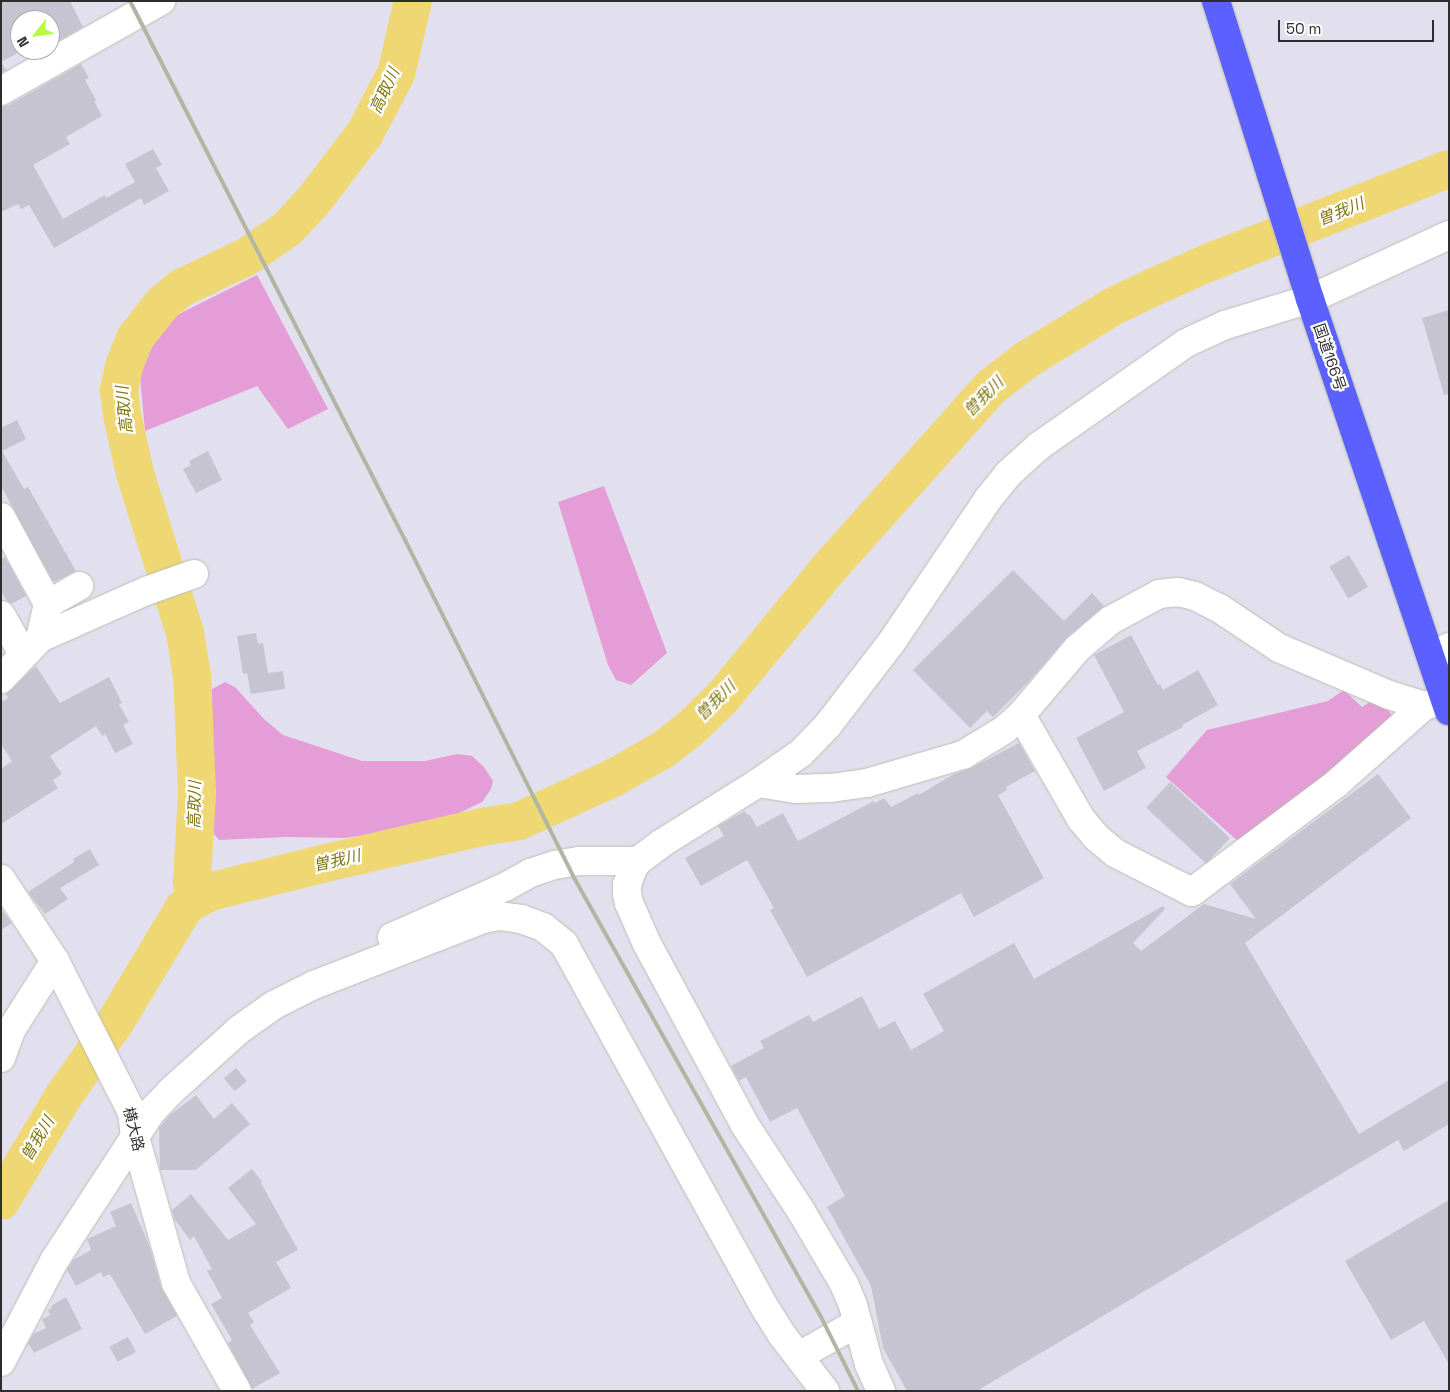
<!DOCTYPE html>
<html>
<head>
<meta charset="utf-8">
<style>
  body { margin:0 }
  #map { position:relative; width:1450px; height:1392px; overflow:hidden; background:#e2e0ee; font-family:"Space Grotesk","Noto Sans JP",sans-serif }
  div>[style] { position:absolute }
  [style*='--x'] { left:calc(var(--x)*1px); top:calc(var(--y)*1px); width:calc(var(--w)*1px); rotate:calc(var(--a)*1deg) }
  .green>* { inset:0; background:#e49dd6 }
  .river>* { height:38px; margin:-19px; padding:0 19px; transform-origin:19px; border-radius:19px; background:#efd774 }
  .building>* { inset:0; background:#c6c4d1; transform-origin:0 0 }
  .roads { filter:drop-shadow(0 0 1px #bcc0b3) drop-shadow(0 0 1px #bcc0b3) }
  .minor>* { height:28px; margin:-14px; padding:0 14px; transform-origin:14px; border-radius:14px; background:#fff }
  .highway>* { height:28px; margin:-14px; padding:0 14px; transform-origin:14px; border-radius:14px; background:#5b60fe }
  .rail>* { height:4px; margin:-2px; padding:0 2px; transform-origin:2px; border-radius:2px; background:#afb7a2 }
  span { translate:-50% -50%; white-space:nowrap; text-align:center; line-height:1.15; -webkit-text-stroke:4.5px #fff; paint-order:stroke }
  .street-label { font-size:15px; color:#2d2d2d }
  .water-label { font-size:16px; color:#83770f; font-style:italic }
  .frame { position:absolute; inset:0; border:2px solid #2d2d2d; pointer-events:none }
  .north { position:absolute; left:10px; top:10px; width:50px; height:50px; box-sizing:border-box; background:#fff; border:1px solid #ababab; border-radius:50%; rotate:240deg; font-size:14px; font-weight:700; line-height:20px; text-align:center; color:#2d2d2d }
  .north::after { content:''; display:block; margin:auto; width:18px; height:22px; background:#b8fa42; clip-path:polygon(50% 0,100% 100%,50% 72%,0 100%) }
  .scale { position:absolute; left:1278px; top:20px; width:156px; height:22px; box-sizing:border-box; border:2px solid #2d2d2d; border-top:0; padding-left:6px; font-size:15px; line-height:18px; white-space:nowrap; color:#2d2d2d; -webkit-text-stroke:4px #fff; paint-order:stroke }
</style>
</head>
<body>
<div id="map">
  <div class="green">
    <div style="clip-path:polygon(257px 275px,328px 409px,288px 429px,257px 386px,145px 431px,139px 366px,154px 338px,175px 316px)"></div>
    <div style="clip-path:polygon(604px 486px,667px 653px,631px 685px,616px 680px,608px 665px,558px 502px)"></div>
    <div style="clip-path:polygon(225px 682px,235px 687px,264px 719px,283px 735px,362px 761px,425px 761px,457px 754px,472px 756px,484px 767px,493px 781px,491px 789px,482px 802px,451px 817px,367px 835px,344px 838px,286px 837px,219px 840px,214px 834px,213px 825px,212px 689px)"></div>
    <div style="clip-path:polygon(1344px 690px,1362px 707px,1378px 697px,1405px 733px,1257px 858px,1166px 777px,1207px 730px,1328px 701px)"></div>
  </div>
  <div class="river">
    <div style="--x:194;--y:900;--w:19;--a:-96"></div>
    <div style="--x:192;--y:881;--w:88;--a:-86.7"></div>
    <div style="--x:197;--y:793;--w:117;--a:-92.4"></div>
    <div style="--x:192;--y:676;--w:44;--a:-99.2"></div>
    <div style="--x:185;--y:633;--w:168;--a:-107.4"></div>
    <div style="--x:135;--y:473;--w:59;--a:-102.6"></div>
    <div style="--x:122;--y:415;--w:25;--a:-97"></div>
    <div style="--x:119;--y:390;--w:25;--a:-78"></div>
    <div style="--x:124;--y:366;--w:31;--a:-68"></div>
    <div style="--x:136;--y:337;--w:42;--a:-51.8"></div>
    <div style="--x:162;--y:304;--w:25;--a:-40"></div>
    <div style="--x:181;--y:288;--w:72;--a:-25.5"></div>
    <div style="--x:246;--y:257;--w:50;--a:-34.3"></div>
    <div style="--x:287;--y:229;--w:40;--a:-47"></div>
    <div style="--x:314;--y:200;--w:84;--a:-52.7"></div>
    <div style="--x:365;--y:133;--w:67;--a:-62.3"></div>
    <div style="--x:396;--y:74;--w:75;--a:-76.9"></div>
    <div style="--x:1;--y:1201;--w:121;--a:-59.2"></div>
    <div style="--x:63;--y:1097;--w:93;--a:-55.1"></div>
    <div style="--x:116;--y:1021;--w:132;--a:-59"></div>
    <div style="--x:184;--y:908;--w:13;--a:-39"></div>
    <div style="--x:194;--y:900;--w:21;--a:-25"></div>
    <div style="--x:213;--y:891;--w:116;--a:-13.9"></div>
    <div style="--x:326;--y:863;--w:160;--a:-13"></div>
    <div style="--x:482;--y:827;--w:37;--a:-9"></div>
    <div style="--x:519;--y:821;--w:106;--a:-24.6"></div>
    <div style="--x:615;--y:777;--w:56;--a:-29.7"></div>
    <div style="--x:664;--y:749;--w:33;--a:-38"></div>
    <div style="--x:690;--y:729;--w:45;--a:-44.1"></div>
    <div style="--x:722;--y:698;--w:170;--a:-50.5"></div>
    <div style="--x:830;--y:567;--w:215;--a:-48.2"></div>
    <div style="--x:973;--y:407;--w:27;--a:-48"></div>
    <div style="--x:991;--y:387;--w:44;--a:-37.6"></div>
    <div style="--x:1026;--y:360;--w:101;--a:-31.6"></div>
    <div style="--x:1112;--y:307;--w:49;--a:-25.5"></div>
    <div style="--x:1156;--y:286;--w:59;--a:-24"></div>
    <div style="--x:1210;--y:262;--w:256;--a:-21.3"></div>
  </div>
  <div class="building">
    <div style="clip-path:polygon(1px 1px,70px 1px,83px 27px,50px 46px,50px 20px,20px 20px,20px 50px,23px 50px,1px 62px,6px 70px,1px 73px)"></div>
    <div style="clip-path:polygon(81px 64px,89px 78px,85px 80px,96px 100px,94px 101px,102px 116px,66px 137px,70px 144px,33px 165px,63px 219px,105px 195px,106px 198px,135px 182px,125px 164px,153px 149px,162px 165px,156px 168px,169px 191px,144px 205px,141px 198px,54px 248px,29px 205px,21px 209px,18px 204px,1px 212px,1px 107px,9px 105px)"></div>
    <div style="clip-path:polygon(1449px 310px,1449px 394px,1444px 395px,1422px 318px)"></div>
    <div style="clip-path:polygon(17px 420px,26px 439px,2px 451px,24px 489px,28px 487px,76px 571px,56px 581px,53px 581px,1px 486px,1px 428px)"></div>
    <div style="clip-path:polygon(208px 451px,222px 480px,196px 493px,183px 469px,191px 465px,189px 461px)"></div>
    <div style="left:1349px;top:555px;width:37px;height:23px;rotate:59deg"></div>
    <div style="clip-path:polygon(5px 557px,26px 596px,11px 604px,7px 601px,1px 591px,1px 559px)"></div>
    <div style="clip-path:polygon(1013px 570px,1064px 621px,1092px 593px,1104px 606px,1067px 637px,1031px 679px,993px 717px,987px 711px,970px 728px,913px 670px)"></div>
    <div style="clip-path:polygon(256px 633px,258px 644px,263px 643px,268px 673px,283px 671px,285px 689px,251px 694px,247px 673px,243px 674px,237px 636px)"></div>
    <div style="clip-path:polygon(1131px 635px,1158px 685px,1160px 684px,1163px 690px,1198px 670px,1218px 705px,1182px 725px,1183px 727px,1137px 751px,1146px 768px,1104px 791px,1076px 738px,1124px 712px,1094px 655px)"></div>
    <div style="clip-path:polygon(36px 666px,60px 703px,109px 677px,122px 703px,119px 704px,129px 722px,123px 725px,133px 744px,115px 753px,105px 734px,102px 736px,96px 726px,50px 756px,62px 774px,53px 780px,58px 788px,1px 824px,1px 769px,12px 761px,1px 744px,1px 702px,8px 698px,6px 694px)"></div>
    <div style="clip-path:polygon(1019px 743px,1035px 771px,1006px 787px,1007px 790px,998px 795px,1044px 878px,974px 917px,961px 893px,807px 977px,770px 910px,774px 908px,747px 860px,701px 886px,685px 858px,724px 836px,718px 826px,745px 811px,747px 815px,749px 814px,757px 827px,783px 813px,798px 841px,874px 801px,875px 803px,884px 798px,891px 807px,918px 793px,919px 795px,952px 775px,971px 768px)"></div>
    <div style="clip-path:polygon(1378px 774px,1411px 818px,1245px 943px,1359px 1134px,1449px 1080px,1449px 1124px,1404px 1151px,1398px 1140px,977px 1391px,907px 1391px,883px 1348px,871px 1286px,827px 1207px,845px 1196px,797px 1108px,770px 1122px,746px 1077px,739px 1081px,731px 1066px,764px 1048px,760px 1041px,809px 1015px,813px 1022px,862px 996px,879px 1029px,895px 1021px,911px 1050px,944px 1031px,923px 994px,1014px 943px,1034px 979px,1163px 906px,1165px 909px,1133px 943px,1141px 951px,1204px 904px,1256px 919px,1230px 884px)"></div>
    <div style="left:1170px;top:782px;width:82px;height:35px;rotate:43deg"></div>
    <div style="clip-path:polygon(90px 849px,99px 865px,60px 888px,68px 899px,45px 914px,28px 892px,74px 862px,73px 859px)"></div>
    <div style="clip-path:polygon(1px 910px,12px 923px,1px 930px)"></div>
    <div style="left:236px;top:1068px;width:17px;height:16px;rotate:50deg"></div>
    <div style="clip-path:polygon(196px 1095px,214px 1119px,232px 1103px,250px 1124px,196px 1170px,160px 1170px,159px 1128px,170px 1115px)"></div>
    <div style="clip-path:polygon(252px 1169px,262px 1182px,261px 1183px,298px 1250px,276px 1262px,291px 1288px,248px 1313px,254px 1322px,250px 1325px,280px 1373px,252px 1389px,228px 1343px,232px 1340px,211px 1304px,222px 1298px,207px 1271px,212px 1269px,194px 1236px,190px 1240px,175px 1220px,172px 1210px,191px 1194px,228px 1240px,256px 1224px,228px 1188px)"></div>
    <div style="clip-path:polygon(1449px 1200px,1449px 1364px,1424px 1321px,1391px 1340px,1345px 1261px)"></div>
    <div style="clip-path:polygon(131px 1203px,149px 1245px,161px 1287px,177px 1316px,145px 1334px,110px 1274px,103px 1277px,101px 1272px,76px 1286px,67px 1270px,73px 1260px,91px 1250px,87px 1239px,116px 1226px,110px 1212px)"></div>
    <div style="clip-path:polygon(66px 1297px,82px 1329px,34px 1353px,28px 1343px,33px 1334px,46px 1328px,42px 1319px,50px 1315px,48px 1310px,52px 1308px,51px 1306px)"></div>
    <div style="left:128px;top:1337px;width:17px;height:21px;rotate:62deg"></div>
  </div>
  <div class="roads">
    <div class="minor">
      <div style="--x:1;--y:91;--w:184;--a:-29.4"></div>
      <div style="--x:1;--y:517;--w:99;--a:61.6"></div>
      <div style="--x:48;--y:604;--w:35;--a:103"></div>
      <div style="--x:48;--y:604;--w:36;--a:-30"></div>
      <div style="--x:1;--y:615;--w:45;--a:60.6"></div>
      <div style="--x:1432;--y:656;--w:19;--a:-28"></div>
      <div style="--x:1;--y:679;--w:57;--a:-46.4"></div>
      <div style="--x:40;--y:638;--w:116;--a:-23.9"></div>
      <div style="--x:146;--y:591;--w:51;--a:-19.5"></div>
      <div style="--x:1021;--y:715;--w:120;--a:60"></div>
      <div style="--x:1081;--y:819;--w:23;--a:50"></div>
      <div style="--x:1096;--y:837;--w:25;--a:40"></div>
      <div style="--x:1115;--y:853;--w:86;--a:26.9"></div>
      <div style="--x:1192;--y:892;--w:181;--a:-36.9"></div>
      <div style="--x:1337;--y:783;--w:116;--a:-41.5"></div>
      <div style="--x:758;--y:783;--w:38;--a:9"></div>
      <div style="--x:796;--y:789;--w:35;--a:-2"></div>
      <div style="--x:831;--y:788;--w:36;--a:-8"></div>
      <div style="--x:867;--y:783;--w:100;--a:-16.3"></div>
      <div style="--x:963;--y:755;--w:48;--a:-31.4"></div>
      <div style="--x:1004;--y:730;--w:23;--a:-41"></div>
      <div style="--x:1021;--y:715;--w:87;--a:-49.7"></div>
      <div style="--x:1077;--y:649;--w:21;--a:-41"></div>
      <div style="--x:1093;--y:635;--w:23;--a:-40"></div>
      <div style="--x:1111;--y:620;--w:55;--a:-28.4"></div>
      <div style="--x:1159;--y:594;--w:19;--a:-6"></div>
      <div style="--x:1178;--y:592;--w:17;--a:13"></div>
      <div style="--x:1195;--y:596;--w:27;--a:27"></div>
      <div style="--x:1219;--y:608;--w:72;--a:33.7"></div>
      <div style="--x:1279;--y:648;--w:120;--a:23.1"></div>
      <div style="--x:1389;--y:695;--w:37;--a:17"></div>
      <div style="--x:1424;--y:706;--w:22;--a:-18"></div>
      <div style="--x:1;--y:879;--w:98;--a:56.6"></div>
      <div style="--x:55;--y:961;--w:169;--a:63"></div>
      <div style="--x:132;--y:1112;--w:25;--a:83"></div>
      <div style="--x:135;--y:1137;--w:152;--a:74.3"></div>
      <div style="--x:176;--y:1283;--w:124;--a:60.5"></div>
      <div style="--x:392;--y:937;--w:124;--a:-23.9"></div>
      <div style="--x:505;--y:887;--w:29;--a:-29"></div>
      <div style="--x:530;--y:873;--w:25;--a:-18"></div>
      <div style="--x:554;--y:865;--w:25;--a:-9"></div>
      <div style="--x:579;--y:861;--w:59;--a:0"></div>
      <div style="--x:1;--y:1058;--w:30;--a:-70"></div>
      <div style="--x:11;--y:1030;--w:82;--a:-57.5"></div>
      <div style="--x:799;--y:1356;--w:67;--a:-29.6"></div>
      <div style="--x:1;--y:1362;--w:114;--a:-62.3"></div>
      <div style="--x:54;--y:1261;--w:178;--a:-56.9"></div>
      <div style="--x:151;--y:1112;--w:28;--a:-46"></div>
      <div style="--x:170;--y:1092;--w:94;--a:-42"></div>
      <div style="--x:240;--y:1029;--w:42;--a:-35.2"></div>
      <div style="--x:274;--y:1005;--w:45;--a:-26.6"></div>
      <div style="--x:314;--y:985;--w:181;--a:-21.3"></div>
      <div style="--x:483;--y:919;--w:17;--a:-10"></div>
      <div style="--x:500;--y:916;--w:21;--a:8"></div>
      <div style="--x:521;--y:919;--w:23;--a:20"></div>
      <div style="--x:543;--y:927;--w:27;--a:39"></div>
      <div style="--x:564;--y:944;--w:419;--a:61.1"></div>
      <div style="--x:767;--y:1311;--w:28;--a:58"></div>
      <div style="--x:782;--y:1335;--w:71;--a:52.5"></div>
      <div style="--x:881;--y:1391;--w:30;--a:-114"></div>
      <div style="--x:869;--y:1364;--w:61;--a:-105.2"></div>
      <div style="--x:853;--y:1305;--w:23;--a:-113"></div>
      <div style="--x:844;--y:1284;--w:85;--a:-120.5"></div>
      <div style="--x:801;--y:1211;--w:103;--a:-123.1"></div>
      <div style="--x:745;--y:1125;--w:206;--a:-118.4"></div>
      <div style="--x:647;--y:944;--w:45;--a:-113.7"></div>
      <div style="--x:629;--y:903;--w:9;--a:-103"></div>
      <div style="--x:627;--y:894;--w:9;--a:-90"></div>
      <div style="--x:627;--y:885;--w:18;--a:-71"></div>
      <div style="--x:633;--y:868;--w:9;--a:-54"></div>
      <div style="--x:638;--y:861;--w:30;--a:-37"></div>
      <div style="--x:662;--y:843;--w:113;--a:-32"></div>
      <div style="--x:758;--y:783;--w:52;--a:-34.9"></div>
      <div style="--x:801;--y:753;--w:39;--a:-46"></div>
      <div style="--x:828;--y:725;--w:103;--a:-52.5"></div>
      <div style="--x:891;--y:643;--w:174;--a:-56"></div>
      <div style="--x:988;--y:499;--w:32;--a:-51"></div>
      <div style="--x:1008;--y:474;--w:42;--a:-42.1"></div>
      <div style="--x:1039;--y:446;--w:179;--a:-35"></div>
      <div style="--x:1186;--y:343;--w:43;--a:-24.8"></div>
      <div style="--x:1225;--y:325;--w:89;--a:-17"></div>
      <div style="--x:1310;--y:299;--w:153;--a:-24.7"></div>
    </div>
    <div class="highway">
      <div style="--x:1216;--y:1;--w:312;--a:72.5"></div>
      <div style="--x:1310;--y:299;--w:435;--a:71.4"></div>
    </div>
  </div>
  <div class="rail">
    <div style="--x:130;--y:1;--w:603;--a:62.97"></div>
    <div style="--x:404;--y:538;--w:378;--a:63.4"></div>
    <div style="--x:573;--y:876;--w:504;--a:60.64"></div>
    <div style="--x:820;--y:1315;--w:85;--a:63.4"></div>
  </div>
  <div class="street-label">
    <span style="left:1330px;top:357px;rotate:71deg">国道166号</span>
    <span style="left:134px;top:1129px;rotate:76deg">横大路</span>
  </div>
  <div class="water-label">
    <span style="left:385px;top:91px;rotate:-65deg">高取川</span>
    <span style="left:1341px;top:212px;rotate:-22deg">曽我川</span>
    <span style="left:984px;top:397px;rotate:-45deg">曽我川</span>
    <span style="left:125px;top:410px;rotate:-96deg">高取川</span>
    <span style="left:716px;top:701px;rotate:-45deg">曽我川</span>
    <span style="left:195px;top:805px;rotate:-89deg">高取川</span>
    <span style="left:337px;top:861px;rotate:-13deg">曽我川</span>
    <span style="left:38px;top:1139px;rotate:-59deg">曽我川</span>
  </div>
  <div class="frame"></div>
  <div class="north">N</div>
  <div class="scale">50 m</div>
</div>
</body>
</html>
